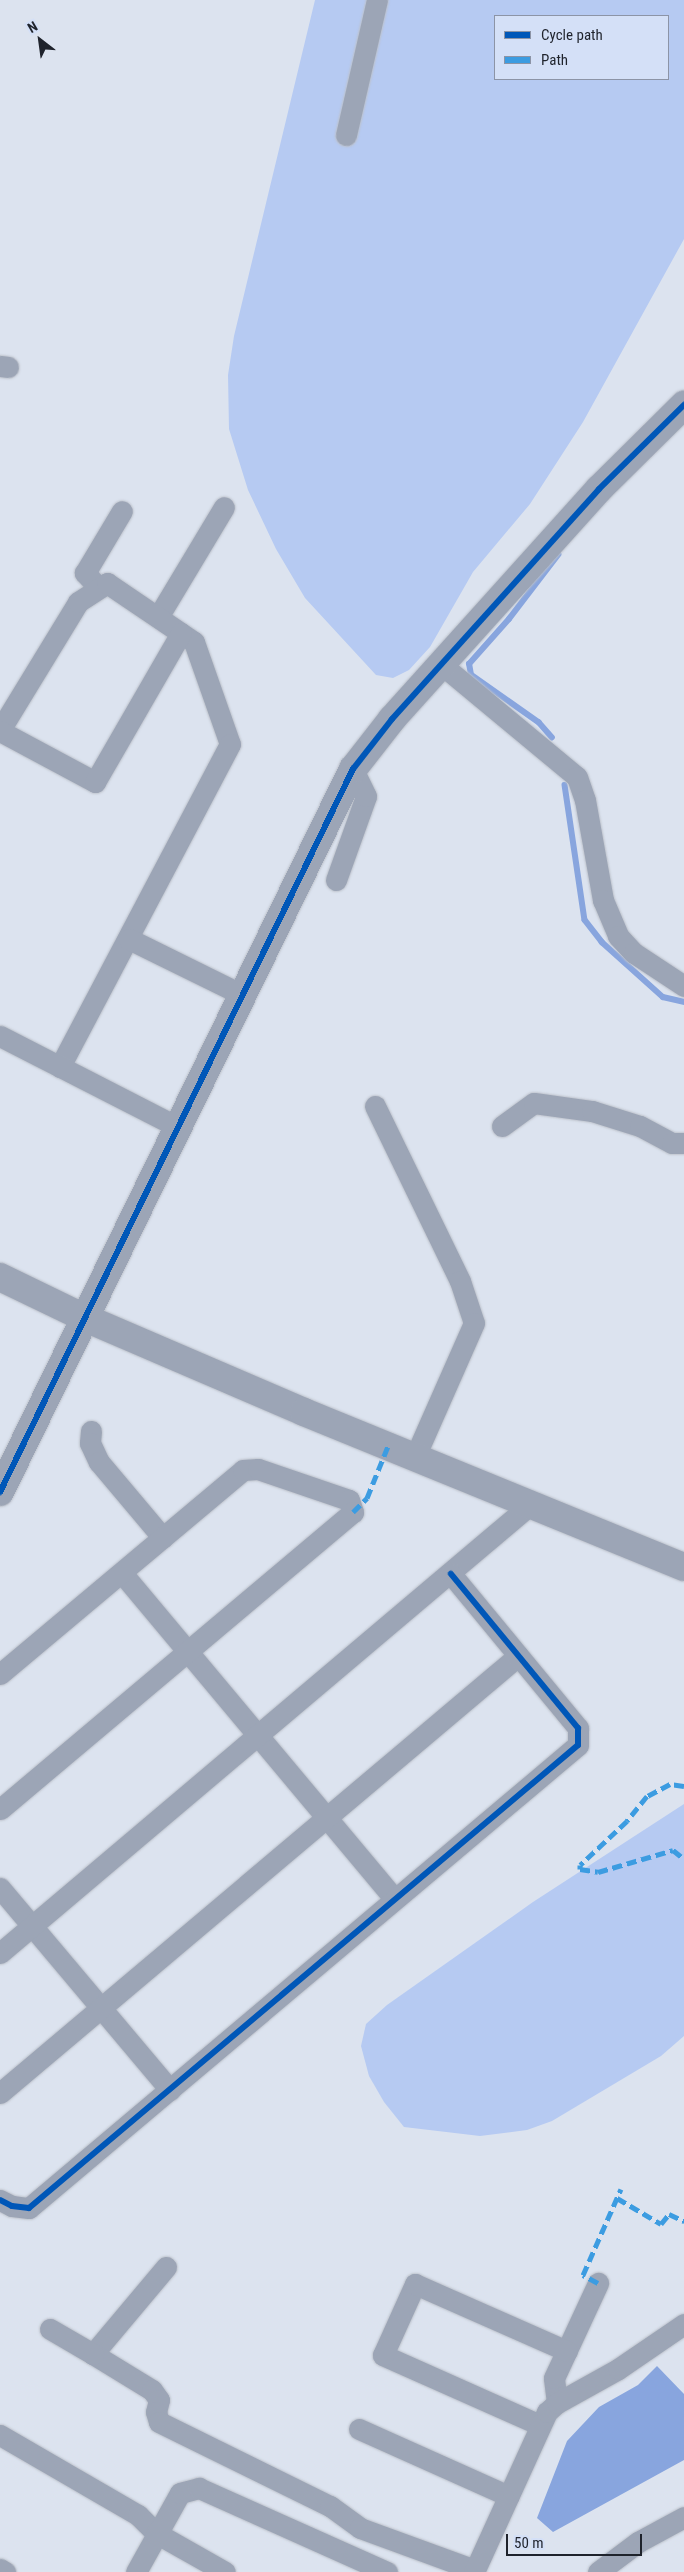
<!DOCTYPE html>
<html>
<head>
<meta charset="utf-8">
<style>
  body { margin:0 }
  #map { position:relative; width:684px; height:2572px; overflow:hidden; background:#dce3ef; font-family:"Roboto Condensed",sans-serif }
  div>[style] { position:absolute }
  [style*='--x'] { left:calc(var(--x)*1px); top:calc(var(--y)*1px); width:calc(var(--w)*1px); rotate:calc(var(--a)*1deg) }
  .green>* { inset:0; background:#b6caf2 }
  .water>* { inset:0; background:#88a5de }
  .stream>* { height:5.5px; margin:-2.75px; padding:0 2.75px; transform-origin:2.75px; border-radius:2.75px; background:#88a5de }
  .roads { filter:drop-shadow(0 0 1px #bcc1ca) drop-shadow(0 0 1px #bcc1ca) }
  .minor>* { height:21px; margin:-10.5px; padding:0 10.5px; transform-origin:10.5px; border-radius:10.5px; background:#9ca5b6 }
  .tertiary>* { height:28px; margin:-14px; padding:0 14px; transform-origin:14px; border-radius:14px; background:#9ca5b6 }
  .quiet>* { height:5px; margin-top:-2.5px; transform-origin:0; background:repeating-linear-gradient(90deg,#3c9ce1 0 10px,transparent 0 15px) }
  .cycleway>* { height:6px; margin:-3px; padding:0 3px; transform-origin:3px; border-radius:3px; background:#0057b8 }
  span { translate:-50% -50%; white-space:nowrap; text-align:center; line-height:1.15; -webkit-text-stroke:5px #d4e0f7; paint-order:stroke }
  .legend { position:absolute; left:494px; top:15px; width:175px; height:65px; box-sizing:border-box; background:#d4e0f7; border:1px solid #8c94a6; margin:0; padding:6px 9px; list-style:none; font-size:15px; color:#1f232c }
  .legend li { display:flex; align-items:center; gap:10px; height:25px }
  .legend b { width:25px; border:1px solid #8c94a6 }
  .north { position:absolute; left:15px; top:15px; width:50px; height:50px; -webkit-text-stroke:4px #d4e0f7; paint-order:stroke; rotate:330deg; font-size:14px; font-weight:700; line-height:20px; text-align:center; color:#1f232c }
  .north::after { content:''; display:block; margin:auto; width:18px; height:22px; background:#1f232c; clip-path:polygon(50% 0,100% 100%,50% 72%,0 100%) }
  .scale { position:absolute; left:506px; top:2534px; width:136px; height:22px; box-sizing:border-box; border:2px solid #1f232c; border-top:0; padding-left:6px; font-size:15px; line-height:18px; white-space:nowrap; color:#1f232c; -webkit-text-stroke:4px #d4e0f7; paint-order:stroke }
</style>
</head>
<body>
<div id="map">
  <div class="green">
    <div style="clip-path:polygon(evenodd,315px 0,684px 0,684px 239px,583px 422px,530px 504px,473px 572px,430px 647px,409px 670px,393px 678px,376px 675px,305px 598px,276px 549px,248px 490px,229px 429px,228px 375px,234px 336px,315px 0,495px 16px,668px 16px,668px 79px,495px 79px,495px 16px)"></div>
    <div style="clip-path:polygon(684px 1804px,684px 2036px,661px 2056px,552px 2121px,527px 2130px,480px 2136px,404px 2127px,384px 2102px,369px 2076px,361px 2046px,366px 2024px,387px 2005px,533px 1902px)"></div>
  </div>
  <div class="water">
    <div style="clip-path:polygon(657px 2366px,684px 2394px,684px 2460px,553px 2532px,537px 2518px,567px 2441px,599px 2407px,638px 2385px)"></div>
  </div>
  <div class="stream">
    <div style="--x:552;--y:738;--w:20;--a:-131"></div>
    <div style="--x:539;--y:723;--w:83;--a:-144.8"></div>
    <div style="--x:471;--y:675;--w:11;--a:-100"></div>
    <div style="--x:469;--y:664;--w:60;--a:-48.4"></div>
    <div style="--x:509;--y:619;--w:81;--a:-52.6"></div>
    <div style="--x:565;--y:785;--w:136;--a:81.6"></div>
    <div style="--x:585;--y:920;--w:28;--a:52"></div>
    <div style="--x:602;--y:942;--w:82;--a:42"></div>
    <div style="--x:663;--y:997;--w:22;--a:13"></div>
  </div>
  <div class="roads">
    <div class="minor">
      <div style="--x:346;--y:135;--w:139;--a:-77.1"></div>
      <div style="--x:0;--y:366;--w:8;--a:7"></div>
      <div style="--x:99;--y:588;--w:21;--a:-133"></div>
      <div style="--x:85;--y:573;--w:72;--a:-59.2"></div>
      <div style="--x:158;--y:617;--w:128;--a:-59"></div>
      <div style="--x:442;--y:665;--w:175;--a:39.7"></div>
      <div style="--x:577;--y:777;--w:24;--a:71"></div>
      <div style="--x:585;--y:800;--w:102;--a:79.8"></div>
      <div style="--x:603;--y:900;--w:39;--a:67"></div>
      <div style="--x:618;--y:936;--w:23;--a:47"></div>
      <div style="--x:634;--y:953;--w:60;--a:33.4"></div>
      <div style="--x:0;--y:730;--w:150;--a:-58.6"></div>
      <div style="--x:78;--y:602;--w:35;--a:-33"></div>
      <div style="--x:107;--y:583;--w:105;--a:34.1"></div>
      <div style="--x:194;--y:642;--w:108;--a:70.6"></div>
      <div style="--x:230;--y:744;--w:365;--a:117.8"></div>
      <div style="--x:0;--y:731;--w:108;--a:28.2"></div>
      <div style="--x:95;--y:782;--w:172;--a:-60"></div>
      <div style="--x:336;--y:880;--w:89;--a:-70.3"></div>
      <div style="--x:366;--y:796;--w:30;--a:-116"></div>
      <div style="--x:129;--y:939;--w:127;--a:26.2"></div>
      <div style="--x:0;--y:1036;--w:198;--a:27.1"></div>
      <div style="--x:375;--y:1106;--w:195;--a:64.1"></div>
      <div style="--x:460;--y:1281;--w:44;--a:71.6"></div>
      <div style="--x:474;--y:1323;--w:146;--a:113.8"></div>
      <div style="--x:502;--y:1126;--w:39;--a:-36"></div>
      <div style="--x:534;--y:1103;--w:59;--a:7.9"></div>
      <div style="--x:592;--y:1111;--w:50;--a:17.4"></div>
      <div style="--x:640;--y:1126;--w:36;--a:28"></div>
      <div style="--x:672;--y:1143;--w:12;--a:0"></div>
      <div style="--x:91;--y:1431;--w:12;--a:95"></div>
      <div style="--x:90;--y:1443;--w:21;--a:65"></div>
      <div style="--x:99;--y:1462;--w:99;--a:49.9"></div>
      <div style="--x:122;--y:1573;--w:424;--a:50.1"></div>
      <div style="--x:0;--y:1674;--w:317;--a:-40"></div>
      <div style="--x:243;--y:1470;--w:15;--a:-4"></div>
      <div style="--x:258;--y:1469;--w:96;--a:18.8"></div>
      <div style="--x:349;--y:1500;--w:13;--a:72"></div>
      <div style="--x:353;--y:1512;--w:461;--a:139.9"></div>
      <div style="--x:0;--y:1888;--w:264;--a:49.9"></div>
      <div style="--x:0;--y:1953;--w:695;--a:-40.22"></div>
      <div style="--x:0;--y:2093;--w:678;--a:-40.15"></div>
      <div style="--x:0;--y:2200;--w:13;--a:27"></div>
      <div style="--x:12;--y:2206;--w:17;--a:7"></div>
      <div style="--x:29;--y:2208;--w:718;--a:-40.14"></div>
      <div style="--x:578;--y:1745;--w:17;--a:-90"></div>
      <div style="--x:578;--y:1728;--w:200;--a:-129.5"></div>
      <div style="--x:166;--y:2267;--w:114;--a:130"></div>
      <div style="--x:93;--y:2354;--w:69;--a:31.4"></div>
      <div style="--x:152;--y:2390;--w:12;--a:55"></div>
      <div style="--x:159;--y:2400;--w:12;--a:104"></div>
      <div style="--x:156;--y:2412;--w:10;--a:73"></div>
      <div style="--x:159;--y:2422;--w:191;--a:26.2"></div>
      <div style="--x:330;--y:2506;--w:37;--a:36"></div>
      <div style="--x:360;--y:2528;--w:122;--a:20.1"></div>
      <div style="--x:50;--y:2329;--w:50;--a:30.2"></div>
      <div style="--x:557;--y:2403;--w:25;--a:-97"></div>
      <div style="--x:554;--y:2378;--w:105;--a:-65.1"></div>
      <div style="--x:540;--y:2425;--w:172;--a:-156"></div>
      <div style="--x:383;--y:2355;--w:78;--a:-65.7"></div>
      <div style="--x:415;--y:2284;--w:166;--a:23.8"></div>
      <div style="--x:359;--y:2429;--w:164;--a:24.1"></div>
      <div style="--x:0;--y:2435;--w:160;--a:30.1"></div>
      <div style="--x:138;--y:2515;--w:25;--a:45"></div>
      <div style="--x:156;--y:2533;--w:79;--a:29.5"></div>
      <div style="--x:0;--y:2569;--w:6;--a:31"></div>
      <div style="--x:136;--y:2572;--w:90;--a:-60.9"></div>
      <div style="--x:180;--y:2493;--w:20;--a:-15"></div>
      <div style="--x:199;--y:2488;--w:206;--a:24.1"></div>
      <div style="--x:474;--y:2572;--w:176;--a:-65.5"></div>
      <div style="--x:547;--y:2412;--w:13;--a:-42"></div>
      <div style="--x:557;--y:2403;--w:70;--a:-29.1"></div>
      <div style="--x:618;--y:2369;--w:80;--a:-34.3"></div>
      <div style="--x:598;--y:2572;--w:50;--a:-36.9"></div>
      <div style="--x:638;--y:2542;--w:52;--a:-28.5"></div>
    </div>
    <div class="tertiary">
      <div style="--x:0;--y:1277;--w:94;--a:25.8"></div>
      <div style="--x:85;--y:1318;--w:238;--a:23.2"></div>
      <div style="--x:304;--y:1412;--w:410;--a:22.2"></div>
      <div style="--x:0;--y:1492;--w:805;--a:-63.98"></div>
      <div style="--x:353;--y:769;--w:63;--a:-52"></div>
      <div style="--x:392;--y:719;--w:309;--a:-48"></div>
      <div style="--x:599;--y:489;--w:120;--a:-44.7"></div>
    </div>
  </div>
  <div class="quiet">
    <div style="--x:353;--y:1512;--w:20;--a:-45"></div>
    <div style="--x:367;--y:1498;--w:56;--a:-68"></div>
    <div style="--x:684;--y:1786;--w:14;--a:-172"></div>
    <div style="--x:670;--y:1784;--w:26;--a:152"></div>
    <div style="--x:647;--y:1796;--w:32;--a:129"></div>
    <div style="--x:627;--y:1821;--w:64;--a:136.9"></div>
    <div style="--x:580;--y:1865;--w:4;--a:90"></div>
    <div style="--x:580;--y:1869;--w:18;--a:9"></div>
    <div style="--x:598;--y:1872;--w:78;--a:-16.3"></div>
    <div style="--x:673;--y:1850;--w:14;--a:39"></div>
    <div style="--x:617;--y:2198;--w:51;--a:30.6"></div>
    <div style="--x:661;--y:2224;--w:13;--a:-51"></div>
    <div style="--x:669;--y:2214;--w:17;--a:25"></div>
    <div style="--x:598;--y:2283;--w:17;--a:-152"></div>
    <div style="--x:583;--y:2275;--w:94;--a:-66.2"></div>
  </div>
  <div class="cycleway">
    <div style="--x:0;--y:1492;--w:805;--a:-63.98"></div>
    <div style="--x:353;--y:769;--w:63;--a:-52"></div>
    <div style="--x:392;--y:719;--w:309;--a:-48"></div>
    <div style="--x:599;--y:489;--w:120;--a:-44.7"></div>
    <div style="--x:0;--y:2200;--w:13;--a:27"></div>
    <div style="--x:12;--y:2206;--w:17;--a:7"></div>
    <div style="--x:29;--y:2208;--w:718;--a:-40.14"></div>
    <div style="--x:578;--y:1745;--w:17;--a:-90"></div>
    <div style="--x:578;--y:1728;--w:200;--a:-129.5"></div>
  </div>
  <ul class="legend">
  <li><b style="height:6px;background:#0057b8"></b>Cycle path</li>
  <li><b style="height:6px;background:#3c9ce1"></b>Path</li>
  </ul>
  <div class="north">N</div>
  <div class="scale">50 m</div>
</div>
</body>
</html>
